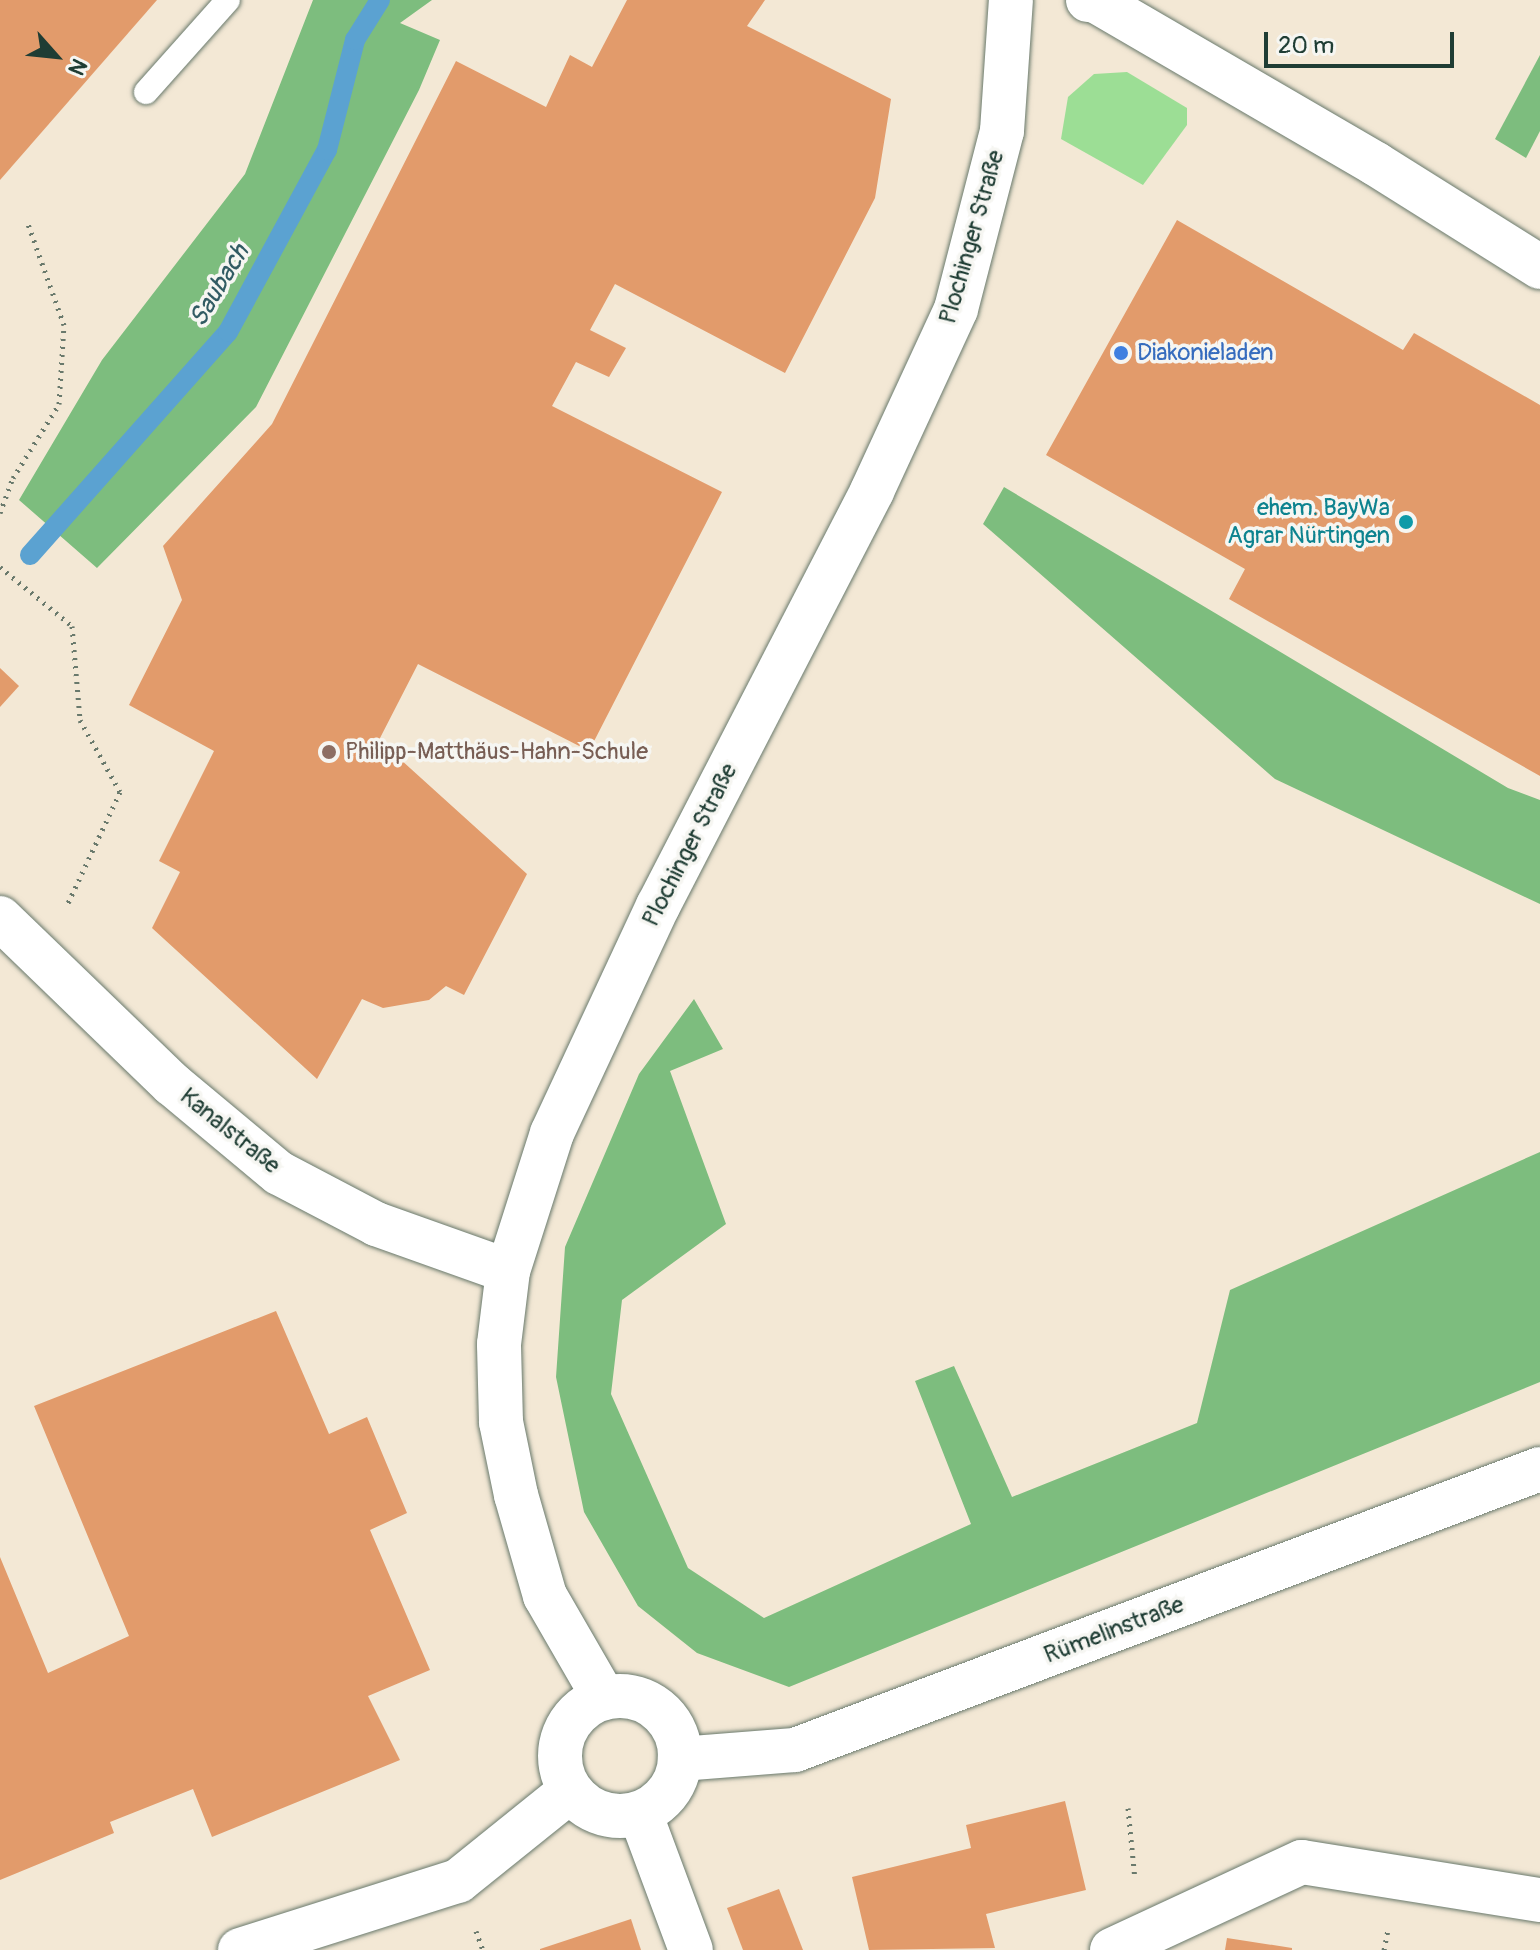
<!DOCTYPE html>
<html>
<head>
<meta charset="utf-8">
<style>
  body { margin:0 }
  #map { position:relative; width:1540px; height:1950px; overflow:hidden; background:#f3e8d5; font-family:Pangolin,sans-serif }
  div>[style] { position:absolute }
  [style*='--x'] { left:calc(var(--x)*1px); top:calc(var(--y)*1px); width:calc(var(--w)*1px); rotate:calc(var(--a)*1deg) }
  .green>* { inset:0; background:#9cde95 }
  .forest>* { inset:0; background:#7dbd7e }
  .stream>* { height:20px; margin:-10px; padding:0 10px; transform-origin:10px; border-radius:10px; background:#5ba2d1 }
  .building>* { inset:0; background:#e29b6b }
  .path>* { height:5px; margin-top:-2.5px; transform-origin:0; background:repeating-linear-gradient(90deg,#69796c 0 2px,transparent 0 8px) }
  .roads { filter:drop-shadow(0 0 2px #69796c) drop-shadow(0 0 2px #69796c) }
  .service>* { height:24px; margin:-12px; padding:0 12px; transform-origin:12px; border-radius:12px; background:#fff }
  .minor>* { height:44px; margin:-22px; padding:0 22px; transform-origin:22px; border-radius:22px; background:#fff }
  .tertiary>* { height:44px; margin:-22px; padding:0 22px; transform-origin:22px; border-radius:22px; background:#fff }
  .tertiary>.ring { margin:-22px; padding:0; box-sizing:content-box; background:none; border:44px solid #fff; border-radius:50% }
  .dots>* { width:22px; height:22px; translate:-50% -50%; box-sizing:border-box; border:4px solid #f6f6f2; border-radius:50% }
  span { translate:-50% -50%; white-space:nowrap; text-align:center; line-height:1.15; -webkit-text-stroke:7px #f6f6f2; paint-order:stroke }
  .street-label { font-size:24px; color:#1f3d34 }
  .shop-label { font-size:24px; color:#366cbe }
  .left { translate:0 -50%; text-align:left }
  .culture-label { font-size:24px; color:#0d838f }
  .right { translate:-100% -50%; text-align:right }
  .education-label { font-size:24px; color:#785e54 }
  .water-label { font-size:26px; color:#315b63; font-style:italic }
  .north { position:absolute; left:16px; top:16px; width:80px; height:80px; -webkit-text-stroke:6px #f6f6f2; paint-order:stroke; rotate:117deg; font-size:22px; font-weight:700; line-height:32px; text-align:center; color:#1f3d34 }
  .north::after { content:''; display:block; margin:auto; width:28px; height:36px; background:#1f3d34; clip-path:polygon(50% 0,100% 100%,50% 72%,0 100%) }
  .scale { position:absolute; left:1264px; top:32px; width:190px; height:36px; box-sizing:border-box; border:4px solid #1f3d34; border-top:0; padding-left:10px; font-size:24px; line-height:28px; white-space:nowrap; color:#1f3d34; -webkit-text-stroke:6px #f6f6f2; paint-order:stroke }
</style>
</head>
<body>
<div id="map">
  <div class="green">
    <div style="clip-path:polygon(1127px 72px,1187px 108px,1187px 125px,1143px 185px,1061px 139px,1068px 97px,1094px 74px)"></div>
  </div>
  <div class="forest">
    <div style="clip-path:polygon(313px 0,432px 0,400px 23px,440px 40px,419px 90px,256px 407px,97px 568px,19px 500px,102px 360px,245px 174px)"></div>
    <div style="clip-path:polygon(1540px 55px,1540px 131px,1526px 158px,1495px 139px)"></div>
    <div style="clip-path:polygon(1004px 487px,1508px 788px,1540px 800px,1540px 904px,1275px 779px,983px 524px)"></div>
    <div style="clip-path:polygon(694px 999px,723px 1049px,670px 1071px,726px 1224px,622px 1300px,611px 1394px,688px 1568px,764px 1618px,971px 1524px,915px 1381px,954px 1366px,1012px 1497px,1197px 1423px,1230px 1290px,1540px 1152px,1540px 1382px,789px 1687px,697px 1653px,638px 1606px,584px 1512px,556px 1377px,565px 1247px,639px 1074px)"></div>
  </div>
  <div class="stream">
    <div style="--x:30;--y:555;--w:298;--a:-48.4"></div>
    <div style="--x:228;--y:332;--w:207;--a:-61.5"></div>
    <div style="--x:327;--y:150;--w:114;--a:-75.7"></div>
    <div style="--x:355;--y:40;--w:47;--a:-58"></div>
  </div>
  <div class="building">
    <div style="clip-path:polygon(0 0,157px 0,0 180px)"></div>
    <div style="clip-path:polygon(627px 0,765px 0,747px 26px,891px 99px,875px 198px,785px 373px,615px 284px,590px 330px,626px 348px,609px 377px,576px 362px,552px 406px,722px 492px,589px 751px,418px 664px,379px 740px,527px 874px,464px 995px,446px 986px,429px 1000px,383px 1008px,362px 999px,317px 1079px,152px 928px,180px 872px,159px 861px,214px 751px,129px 705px,182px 600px,163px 546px,272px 424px,456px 61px,546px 107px,570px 55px,592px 67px)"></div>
    <div style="clip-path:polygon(1177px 220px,1403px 350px,1414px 333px,1540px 405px,1540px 776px,1229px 599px,1245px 569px,1046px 455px)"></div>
    <div style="clip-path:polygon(0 668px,19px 686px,0 707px)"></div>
    <div style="clip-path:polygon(276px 1311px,329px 1434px,367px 1417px,407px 1513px,370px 1530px,430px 1670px,368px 1696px,400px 1760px,212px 1837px,193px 1789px,110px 1822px,114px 1833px,0 1880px,0 1557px,48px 1673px,129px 1636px,34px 1406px)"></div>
    <div style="clip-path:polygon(1065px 1801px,1086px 1890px,986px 1914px,995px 1948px,869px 1950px,852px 1877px,971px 1848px,966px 1825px)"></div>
    <div style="clip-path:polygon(779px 1889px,803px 1950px,743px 1950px,727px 1908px)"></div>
    <div style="clip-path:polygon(631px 1919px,641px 1950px,540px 1950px,540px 1949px)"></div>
    <div style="clip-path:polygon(1227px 1938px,1292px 1948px,1292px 1950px,1225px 1950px)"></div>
  </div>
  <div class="path">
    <div style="--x:0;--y:513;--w:37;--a:-70"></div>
    <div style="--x:13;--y:478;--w:87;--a:-58.1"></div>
    <div style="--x:59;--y:404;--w:79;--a:-86.4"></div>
    <div style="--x:64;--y:325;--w:107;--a:-109.6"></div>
    <div style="--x:0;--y:567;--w:93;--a:39.3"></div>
    <div style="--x:72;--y:626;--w:94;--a:85.1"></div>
    <div style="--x:80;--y:720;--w:82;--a:60.9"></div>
    <div style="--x:120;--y:792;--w:125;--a:115.1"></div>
    <div style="--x:1128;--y:1808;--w:71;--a:84.4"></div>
    <div style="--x:476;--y:1931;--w:20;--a:70"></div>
    <div style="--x:1384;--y:1950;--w:20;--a:-79"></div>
  </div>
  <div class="roads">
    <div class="service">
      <div style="--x:146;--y:92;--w:123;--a:-48.3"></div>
    </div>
    <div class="minor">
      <div style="--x:1088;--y:0;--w:8;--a:7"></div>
      <div style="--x:1096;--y:1;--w:324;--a:30.2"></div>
      <div style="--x:1376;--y:164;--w:194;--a:32.1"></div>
      <div style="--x:0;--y:918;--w:239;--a:44"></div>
      <div style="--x:172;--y:1084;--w:139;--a:39.8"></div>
      <div style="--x:279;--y:1173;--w:110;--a:27.7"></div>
      <div style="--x:376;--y:1224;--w:140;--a:19.6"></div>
      <div style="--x:604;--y:1698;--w:118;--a:-120"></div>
      <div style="--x:545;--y:1596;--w:105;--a:-106"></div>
      <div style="--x:516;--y:1495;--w:75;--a:-101.6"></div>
      <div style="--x:501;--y:1422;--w:78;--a:-91.5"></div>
      <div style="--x:499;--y:1344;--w:74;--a:-83"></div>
      <div style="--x:508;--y:1271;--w:145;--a:-72.3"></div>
      <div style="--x:552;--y:1133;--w:251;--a:-65"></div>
      <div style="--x:658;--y:906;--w:467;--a:-62.7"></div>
      <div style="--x:872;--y:491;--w:200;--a:-65.2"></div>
      <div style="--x:956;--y:309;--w:184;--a:-75.5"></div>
      <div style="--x:1002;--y:131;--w:131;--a:-86.1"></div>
      <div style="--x:640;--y:1813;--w:146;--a:69.6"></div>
      <div style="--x:1112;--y:1950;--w:209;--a:-24.9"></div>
      <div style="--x:1302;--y:1862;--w:241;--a:9.1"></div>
    </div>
    <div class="tertiary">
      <div class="ring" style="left:560px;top:1696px;width:76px;height:76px"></div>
      <div style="--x:680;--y:1759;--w:115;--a:-4.5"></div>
      <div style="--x:795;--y:1750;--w:796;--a:-20.67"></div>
      <div style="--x:240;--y:1950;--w:229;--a:-17.6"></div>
      <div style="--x:458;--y:1881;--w:144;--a:-38.8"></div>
    </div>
  </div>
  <div class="dots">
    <div style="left:1121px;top:353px;background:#3f7fe0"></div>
    <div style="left:1406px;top:522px;background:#0f9aa8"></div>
    <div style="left:329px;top:752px;background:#8d6e63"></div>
  </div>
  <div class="street-label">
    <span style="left:972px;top:237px;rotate:-74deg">Plochinger Straße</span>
    <span style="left:690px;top:845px;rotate:-63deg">Plochinger Straße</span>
    <span style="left:230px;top:1131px;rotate:39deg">Kanalstraße</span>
    <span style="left:1114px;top:1630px;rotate:-21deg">Rümelinstraße</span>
  </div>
  <div class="shop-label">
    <span class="left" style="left:1137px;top:353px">Diakonieladen</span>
  </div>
  <div class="culture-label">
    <span class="right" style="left:1390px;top:522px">ehem. BayWa<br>Agrar Nürtingen</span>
  </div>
  <div class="education-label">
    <span class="left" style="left:345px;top:752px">Philipp-Matthäus-Hahn-Schule</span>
  </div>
  <div class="water-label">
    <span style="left:220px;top:286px;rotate:-59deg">Saubach</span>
  </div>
  <div class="north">N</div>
  <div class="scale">20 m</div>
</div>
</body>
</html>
